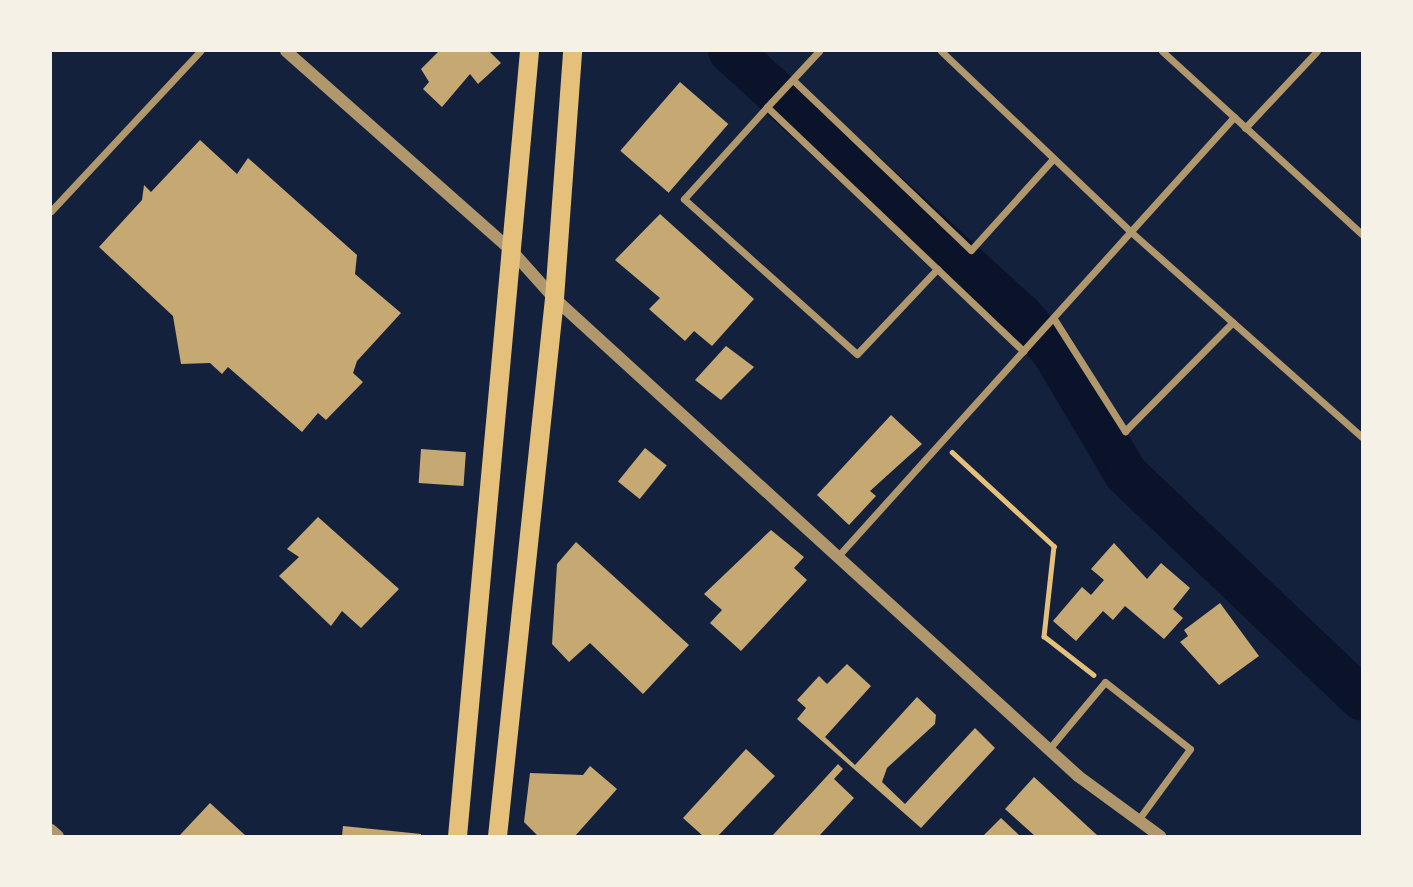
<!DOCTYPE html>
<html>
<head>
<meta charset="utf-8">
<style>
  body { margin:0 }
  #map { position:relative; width:1413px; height:887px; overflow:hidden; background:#14213d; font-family:Roboto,sans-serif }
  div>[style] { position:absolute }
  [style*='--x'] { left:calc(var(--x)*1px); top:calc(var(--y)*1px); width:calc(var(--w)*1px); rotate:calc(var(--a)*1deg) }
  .river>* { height:44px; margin:-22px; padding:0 22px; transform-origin:22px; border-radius:22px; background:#0b132b }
  .building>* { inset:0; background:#c6a872; transform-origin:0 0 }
  .path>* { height:4.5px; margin:-2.25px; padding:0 2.25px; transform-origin:2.25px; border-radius:2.25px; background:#e5c07b }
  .minor>* { height:7px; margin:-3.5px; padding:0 3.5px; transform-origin:3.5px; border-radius:3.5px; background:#b1986c }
  .tertiary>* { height:12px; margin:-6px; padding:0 6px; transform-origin:6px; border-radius:6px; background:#b1986c }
  .trunk>* { height:19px; margin:-9.5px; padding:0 9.5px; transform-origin:9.5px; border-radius:9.5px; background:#e5c07b }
  span { translate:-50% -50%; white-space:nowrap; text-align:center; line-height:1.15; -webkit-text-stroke:5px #f6f1e7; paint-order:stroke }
  .frame { position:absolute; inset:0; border:52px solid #f6f1e7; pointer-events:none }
</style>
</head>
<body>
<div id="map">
  <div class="river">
    <div style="--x:730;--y:51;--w:395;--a:42.3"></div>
    <div style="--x:1022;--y:317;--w:46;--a:47.6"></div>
    <div style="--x:1053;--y:351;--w:143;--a:59.3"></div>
    <div style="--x:1126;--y:474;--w:326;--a:43.6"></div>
  </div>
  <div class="building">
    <div style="clip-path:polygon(439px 51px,489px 51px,501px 63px,478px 84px,470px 74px,442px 107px,423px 89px,429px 82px,421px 69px)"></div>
    <div style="left:680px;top:82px;width:64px;height:91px;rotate:41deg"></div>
    <div style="clip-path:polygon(200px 140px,237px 174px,248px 158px,357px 255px,355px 274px,401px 313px,357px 361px,353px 373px,363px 382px,326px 420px,318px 413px,302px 432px,228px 367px,222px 374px,210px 363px,181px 364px,173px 316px,99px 247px,142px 200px,144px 185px,151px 192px)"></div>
    <div style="clip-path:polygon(660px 214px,754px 299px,712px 346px,694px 331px,685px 341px,649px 309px,660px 298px,615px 260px)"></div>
    <div style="clip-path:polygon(726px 346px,754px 367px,721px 400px,695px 380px)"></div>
    <div style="clip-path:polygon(891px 415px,922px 444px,870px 491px,876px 496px,849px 525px,817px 495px)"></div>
    <div style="left:645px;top:448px;width:28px;height:43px;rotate:39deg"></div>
    <div style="left:421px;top:449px;width:45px;height:34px;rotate:4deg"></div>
    <div style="clip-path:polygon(318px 517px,399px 589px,361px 628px,342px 611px,331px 626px,279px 576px,299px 557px,287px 549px)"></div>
    <div style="clip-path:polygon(771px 530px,804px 557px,794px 568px,807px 580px,741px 651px,710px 623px,722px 610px,704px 594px)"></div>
    <div style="clip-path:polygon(576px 542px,689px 645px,643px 694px,590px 643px,569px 662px,552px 644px,557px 564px)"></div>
    <div style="clip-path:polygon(1114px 543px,1147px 579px,1161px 563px,1190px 588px,1173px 609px,1183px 618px,1164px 639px,1125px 606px,1113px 620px,1103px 611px,1076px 641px,1053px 621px,1082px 587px,1091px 595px,1104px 580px,1091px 569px)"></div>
    <div style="clip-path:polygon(1220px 603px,1259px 656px,1219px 685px,1180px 642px,1188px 636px,1184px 630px)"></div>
    <div style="clip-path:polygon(847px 664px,871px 686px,825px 737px,855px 765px,917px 697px,936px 715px,935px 724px,887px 768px,882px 782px,905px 804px,975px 728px,995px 748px,921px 828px,797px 719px,806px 708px,797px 700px,819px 676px,827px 684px)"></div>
    <div style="clip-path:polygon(746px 749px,775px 776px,718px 836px,703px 836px,683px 818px)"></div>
    <div style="clip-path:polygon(838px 764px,843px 769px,834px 779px,854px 798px,819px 836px,772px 836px)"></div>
    <div style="clip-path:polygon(590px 766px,617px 789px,575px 836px,538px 836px,524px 822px,530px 773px,583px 775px)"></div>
    <div style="clip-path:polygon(1034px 777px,1098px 836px,1035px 836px,1005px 809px)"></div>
    <div style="clip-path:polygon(210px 803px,246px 836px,179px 836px)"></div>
    <div style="clip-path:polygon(1001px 818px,1020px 836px,983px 836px)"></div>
    <div style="clip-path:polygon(343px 826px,421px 834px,421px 836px,342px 836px)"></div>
  </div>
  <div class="path">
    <div style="--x:952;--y:452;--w:139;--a:42.7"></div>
    <div style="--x:1054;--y:546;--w:91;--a:96.3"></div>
    <div style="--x:1044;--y:636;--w:63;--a:38"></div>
  </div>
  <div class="minor">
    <div style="--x:819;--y:51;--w:76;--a:132.9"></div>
    <div style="--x:767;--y:107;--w:354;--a:43.6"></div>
    <div style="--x:941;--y:51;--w:262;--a:43.6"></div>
    <div style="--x:1131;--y:232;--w:309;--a:41.6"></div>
    <div style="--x:1162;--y:51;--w:271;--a:42.5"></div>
    <div style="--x:793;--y:80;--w:246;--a:43.7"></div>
    <div style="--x:971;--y:250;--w:122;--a:-48"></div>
    <div style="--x:767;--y:107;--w:124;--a:132.1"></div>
    <div style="--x:684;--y:199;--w:232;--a:41.9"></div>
    <div style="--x:857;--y:354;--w:117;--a:-46.7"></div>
    <div style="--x:1245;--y:128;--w:105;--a:-46.9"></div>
    <div style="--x:51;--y:211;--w:219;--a:-47"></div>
    <div style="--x:1054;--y:319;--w:133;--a:57.6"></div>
    <div style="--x:1125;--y:431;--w:153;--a:-45.3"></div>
    <div style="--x:839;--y:555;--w:590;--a:-47.96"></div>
    <div style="--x:1049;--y:749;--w:87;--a:-50.1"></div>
    <div style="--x:1105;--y:682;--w:108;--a:38.2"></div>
    <div style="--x:1190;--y:749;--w:88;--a:126.2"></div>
  </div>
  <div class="tertiary">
    <div style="--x:286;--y:51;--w:300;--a:41.5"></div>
    <div style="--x:511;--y:250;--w:64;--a:48.1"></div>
    <div style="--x:554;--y:298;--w:709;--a:42.37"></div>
    <div style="--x:1078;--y:776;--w:102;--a:36.2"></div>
    <div style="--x:51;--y:830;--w:9;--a:41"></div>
  </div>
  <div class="trunk">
    <div style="--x:457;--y:836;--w:788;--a:-84.76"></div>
    <div style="--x:497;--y:836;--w:541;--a:-83.95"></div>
    <div style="--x:554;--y:298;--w:248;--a:-85.8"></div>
  </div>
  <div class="frame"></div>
</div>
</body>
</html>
